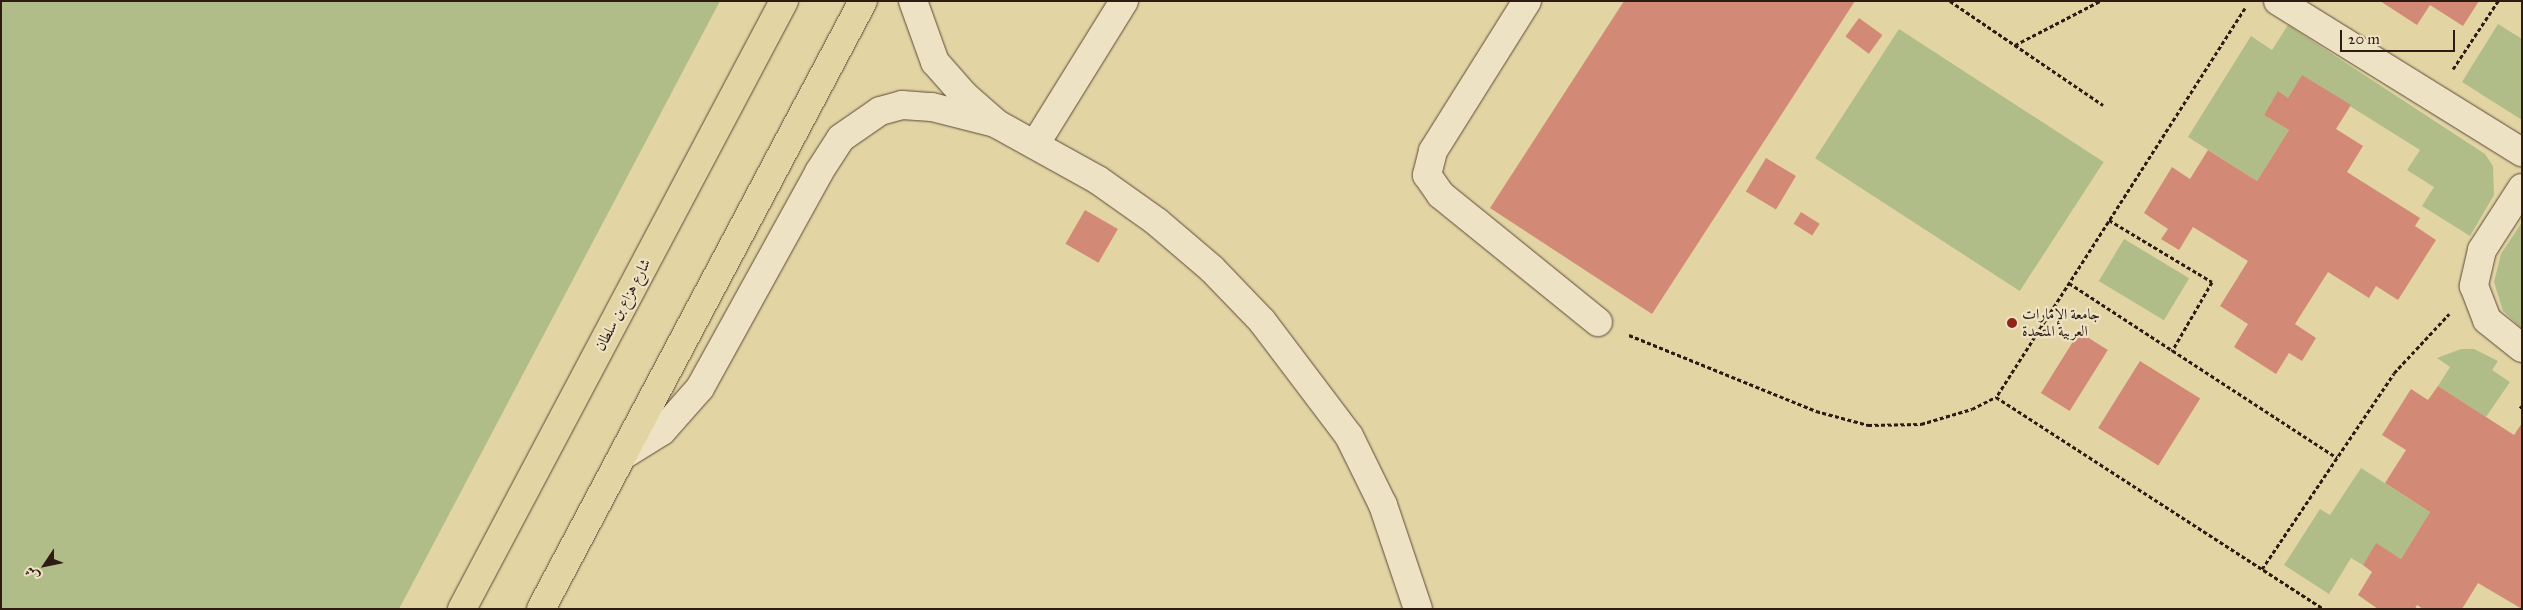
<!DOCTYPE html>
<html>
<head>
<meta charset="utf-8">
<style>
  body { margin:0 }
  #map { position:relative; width:2523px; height:610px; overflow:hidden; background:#e3d4a4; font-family:"IM FELL Great Primer",Amiri,serif }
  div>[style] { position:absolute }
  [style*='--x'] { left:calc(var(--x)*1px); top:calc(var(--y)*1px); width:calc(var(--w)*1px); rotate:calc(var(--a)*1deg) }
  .green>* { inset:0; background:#b0bd88; transform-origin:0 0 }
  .building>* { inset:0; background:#d28a76; transform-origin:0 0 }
  .path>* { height:3px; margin-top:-1.5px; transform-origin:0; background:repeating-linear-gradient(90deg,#2e1b12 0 4px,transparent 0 6.5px) }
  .roads { filter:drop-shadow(0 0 1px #5b4936) drop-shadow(0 0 1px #5b4936) }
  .minor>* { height:28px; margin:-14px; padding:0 14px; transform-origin:14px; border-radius:14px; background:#ede3c4 }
  .major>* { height:28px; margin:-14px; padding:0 14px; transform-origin:14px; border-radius:14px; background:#e3d4a4 }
  .dots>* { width:14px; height:14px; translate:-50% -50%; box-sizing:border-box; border:2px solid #ede3c4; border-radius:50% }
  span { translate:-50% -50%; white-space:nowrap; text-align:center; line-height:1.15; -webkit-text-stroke:4.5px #ede3c4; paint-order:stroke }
  .street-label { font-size:15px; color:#2e1b12 }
  .poi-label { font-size:15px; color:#2e1b12 }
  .left { translate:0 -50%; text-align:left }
  .frame { position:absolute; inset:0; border:2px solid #2e1b12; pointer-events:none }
  .north { position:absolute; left:20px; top:540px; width:50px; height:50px; -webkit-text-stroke:4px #ede3c4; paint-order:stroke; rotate:236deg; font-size:14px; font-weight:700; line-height:20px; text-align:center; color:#2e1b12 }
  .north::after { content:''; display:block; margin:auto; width:18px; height:22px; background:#2e1b12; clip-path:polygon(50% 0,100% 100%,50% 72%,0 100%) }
  .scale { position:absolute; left:2340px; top:30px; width:115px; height:22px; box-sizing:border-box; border:2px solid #2e1b12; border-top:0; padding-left:6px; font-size:15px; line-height:18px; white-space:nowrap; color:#2e1b12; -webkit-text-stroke:4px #ede3c4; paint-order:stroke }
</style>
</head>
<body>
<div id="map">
  <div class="green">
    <div style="clip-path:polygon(1px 1px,720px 1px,399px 609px,1px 609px)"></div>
    <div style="clip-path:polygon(2498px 24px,2522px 39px,2522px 120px,2462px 82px)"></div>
    <div style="clip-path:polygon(2288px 25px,2485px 154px,2493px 166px,2494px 195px,2470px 236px,2422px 206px,2434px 187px,2407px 170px,2420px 150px,2302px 76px,2288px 98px,2278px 92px,2264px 115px,2289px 130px,2257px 181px,2188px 137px,2251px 36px,2272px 50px)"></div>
    <div style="left:1899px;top:29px;width:244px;height:154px;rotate:33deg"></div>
    <div style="clip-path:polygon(2522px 222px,2522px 329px,2503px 311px,2494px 282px,2501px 254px)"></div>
    <div style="left:2124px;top:239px;width:76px;height:49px;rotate:31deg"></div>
    <div style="clip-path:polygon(2461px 349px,2474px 349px,2498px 361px,2492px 370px,2510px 382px,2486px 417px,2438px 386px,2450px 367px,2437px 358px)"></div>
    <div style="clip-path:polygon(2361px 468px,2430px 512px,2401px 559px,2376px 544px,2363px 565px,2351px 558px,2329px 594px,2284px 565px,2320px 509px,2330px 515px)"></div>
  </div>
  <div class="building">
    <div style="clip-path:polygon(1624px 1px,1855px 1px,1652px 314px,1490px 208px)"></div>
    <div style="clip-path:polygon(2380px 1px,2479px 1px,2463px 26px,2430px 5px,2417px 25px)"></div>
    <div style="left:1859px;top:18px;width:29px;height:23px;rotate:36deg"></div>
    <div style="clip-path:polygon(2302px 75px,2351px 105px,2336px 129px,2363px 146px,2347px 172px,2420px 218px,2415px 226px,2436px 240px,2398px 300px,2376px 286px,2369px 298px,2328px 272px,2295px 324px,2316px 338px,2302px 361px,2289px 353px,2276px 374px,2234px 347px,2248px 324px,2220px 306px,2248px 261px,2193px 227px,2179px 250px,2161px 239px,2168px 229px,2144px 213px,2172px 167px,2190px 179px,2208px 150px,2257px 181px,2289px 130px,2264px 115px,2278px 91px,2288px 98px)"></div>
    <div style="left:1766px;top:158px;width:35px;height:39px;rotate:31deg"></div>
    <div style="left:1085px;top:210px;width:38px;height:39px;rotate:30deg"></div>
    <div style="left:1801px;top:212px;width:22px;height:14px;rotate:32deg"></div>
    <div style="left:2079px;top:332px;width:34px;height:72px;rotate:32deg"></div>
    <div style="left:2140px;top:361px;width:71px;height:79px;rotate:32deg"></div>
    <div style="clip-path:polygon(2438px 386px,2514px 435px,2522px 423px,2522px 609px,2478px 583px,2462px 609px,2423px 609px,2417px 605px,2415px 609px,2378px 609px,2358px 595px,2372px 572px,2363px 565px,2376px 543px,2401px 559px,2430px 512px,2385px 483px,2406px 450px,2382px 435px,2411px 389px,2428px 400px)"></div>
  </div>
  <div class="path">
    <div style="--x:1950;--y:1;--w:185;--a:34.2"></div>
    <div style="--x:2245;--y:8;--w:462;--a:122.6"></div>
    <div style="--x:1996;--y:397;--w:391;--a:32.9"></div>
    <div style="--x:2015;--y:45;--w:96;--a:-27.4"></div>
    <div style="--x:2453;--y:69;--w:82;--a:-56.5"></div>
    <div style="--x:2109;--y:220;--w:120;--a:31"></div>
    <div style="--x:2212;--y:282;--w:80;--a:120.1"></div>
    <div style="--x:2069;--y:283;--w:320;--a:33.1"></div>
    <div style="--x:1629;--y:335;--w:202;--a:22.1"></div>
    <div style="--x:1816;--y:411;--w:54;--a:15.1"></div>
    <div style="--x:1868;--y:425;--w:53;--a:-1.1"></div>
    <div style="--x:1921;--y:424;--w:53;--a:-16.4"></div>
    <div style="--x:1972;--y:409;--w:27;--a:-27"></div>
    <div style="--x:2520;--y:408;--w:3;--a:-45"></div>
    <div style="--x:2262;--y:569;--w:236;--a:-56"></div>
    <div style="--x:2394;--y:373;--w:81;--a:-47"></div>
  </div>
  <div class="roads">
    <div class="minor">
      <div style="--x:913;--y:1;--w:65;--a:70.2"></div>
      <div style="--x:935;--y:62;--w:44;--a:48.7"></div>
      <div style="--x:964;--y:95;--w:44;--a:41.3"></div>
      <div style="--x:997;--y:124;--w:115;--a:29"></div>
      <div style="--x:1098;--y:180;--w:72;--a:35.4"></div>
      <div style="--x:1157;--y:222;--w:72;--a:40.5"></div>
      <div style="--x:1212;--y:269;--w:72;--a:46.1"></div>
      <div style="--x:1262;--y:321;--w:144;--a:52.9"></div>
      <div style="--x:1349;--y:436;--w:77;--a:63.8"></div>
      <div style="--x:1383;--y:505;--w:110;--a:71.4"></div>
      <div style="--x:1527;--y:1;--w:177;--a:122.1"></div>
      <div style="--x:1433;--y:151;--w:25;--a:104"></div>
      <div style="--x:1427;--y:175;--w:24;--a:55"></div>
      <div style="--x:1441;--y:195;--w:202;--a:39"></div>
      <div style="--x:2278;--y:1;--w:287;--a:31.8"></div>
      <div style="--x:1036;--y:143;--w:167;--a:-58.2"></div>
      <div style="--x:2522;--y:188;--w:74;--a:122.8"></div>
      <div style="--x:2482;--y:250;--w:37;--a:103"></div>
      <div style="--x:2474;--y:286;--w:36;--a:69"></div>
      <div style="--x:2487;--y:320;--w:45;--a:38.7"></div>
      <div style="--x:622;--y:456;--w:47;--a:-32"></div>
      <div style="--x:662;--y:431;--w:57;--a:-48.5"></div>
      <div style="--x:700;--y:388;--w:247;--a:-61.1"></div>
      <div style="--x:819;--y:172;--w:40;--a:-57.1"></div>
      <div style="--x:841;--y:138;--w:47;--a:-34.7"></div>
      <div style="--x:880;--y:111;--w:23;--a:-15"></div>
      <div style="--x:902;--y:105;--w:30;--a:4"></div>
      <div style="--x:932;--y:107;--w:65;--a:14.3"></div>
    </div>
    <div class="major">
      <div style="--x:462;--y:609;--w:688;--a:-62.09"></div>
      <div style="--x:541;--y:609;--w:688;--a:-62.09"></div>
    </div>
  </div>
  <div class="dots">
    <div style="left:2012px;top:323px;background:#8f2418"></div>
  </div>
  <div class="street-label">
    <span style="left:623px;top:305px;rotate:-62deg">شارع هزاع بن سلطان</span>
  </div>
  <div class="poi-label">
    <span class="left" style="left:2022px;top:323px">جامعة الإمارات<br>العربية المتحدة</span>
  </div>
  <div class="frame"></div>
  <div class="north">ش</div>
  <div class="scale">20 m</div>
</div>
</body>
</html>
